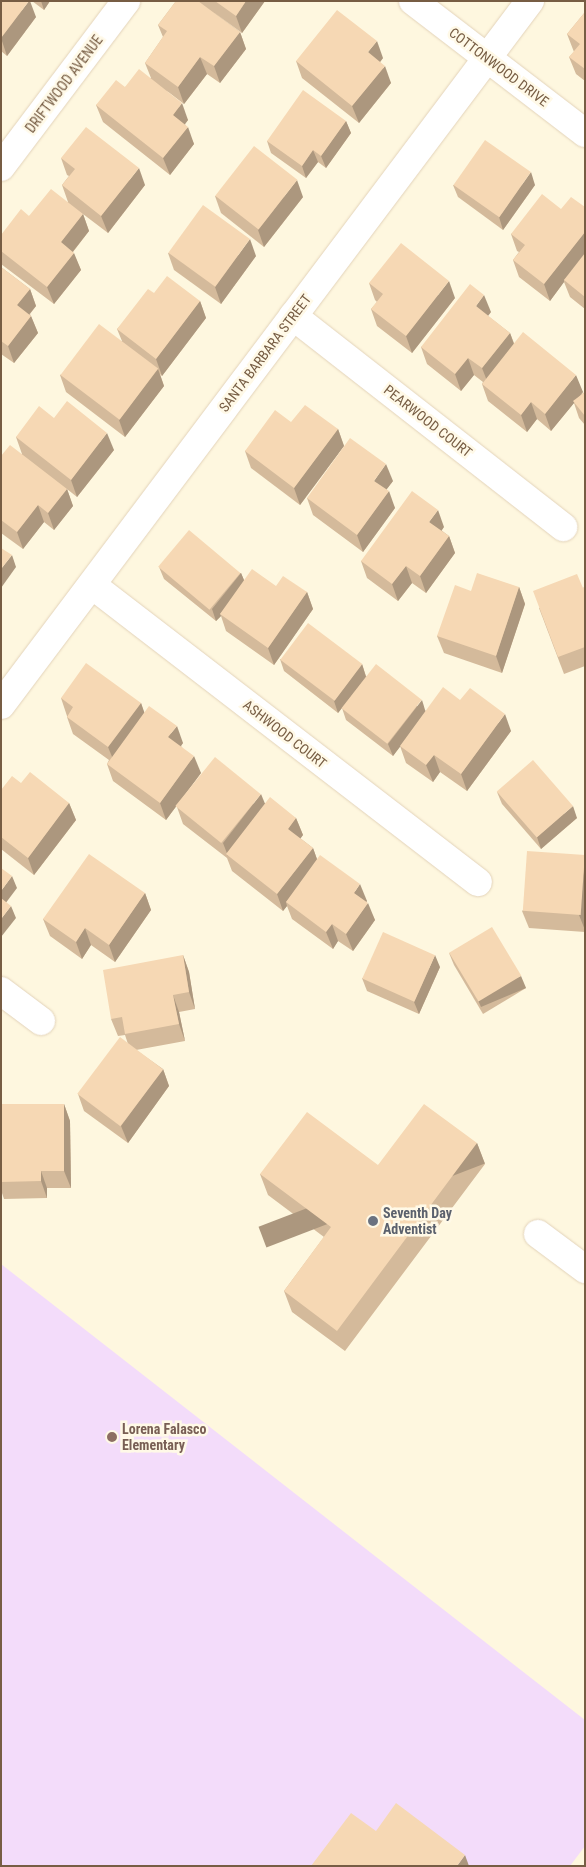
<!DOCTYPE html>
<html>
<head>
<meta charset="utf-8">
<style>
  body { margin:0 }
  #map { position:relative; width:586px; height:1867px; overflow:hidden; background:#fef7df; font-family:"Roboto Condensed",sans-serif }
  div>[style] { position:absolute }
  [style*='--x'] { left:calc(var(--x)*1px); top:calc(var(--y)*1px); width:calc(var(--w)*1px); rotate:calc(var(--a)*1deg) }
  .education>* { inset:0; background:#f3dcfa }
  .roads { filter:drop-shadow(0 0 1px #e3d3ba) drop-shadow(0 0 1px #e3d3ba) }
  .minor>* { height:28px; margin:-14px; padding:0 14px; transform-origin:14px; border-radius:14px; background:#fff }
  .wall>* { inset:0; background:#d4ba9b }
  .shaded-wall>* { inset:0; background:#ac977e; transform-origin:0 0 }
  .building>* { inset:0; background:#f6d8b4; transform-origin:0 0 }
  .dots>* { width:14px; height:14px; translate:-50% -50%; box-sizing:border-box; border:2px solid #fff9e7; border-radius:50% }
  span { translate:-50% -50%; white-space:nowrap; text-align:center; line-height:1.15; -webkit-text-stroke:5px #fff9e7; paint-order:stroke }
  .street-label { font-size:14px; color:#775d44 }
  .worship-label { font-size:14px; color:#5b616d; font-weight:700 }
  .left { translate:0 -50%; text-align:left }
  .education-label { font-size:14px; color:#785e54; font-weight:700 }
  .frame { position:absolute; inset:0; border:2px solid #775d44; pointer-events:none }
</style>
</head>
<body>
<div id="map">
  <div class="education">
    <div style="clip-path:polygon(1px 1264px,585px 1720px,585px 1846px,570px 1866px,1px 1866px)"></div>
  </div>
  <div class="roads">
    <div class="minor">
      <div style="--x:413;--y:1;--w:217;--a:37.5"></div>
      <div style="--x:1;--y:167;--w:208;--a:-53"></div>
      <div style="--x:293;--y:316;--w:343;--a:38"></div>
      <div style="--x:92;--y:585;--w:487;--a:37.6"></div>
      <div style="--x:1;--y:705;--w:881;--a:-53.08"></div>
      <div style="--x:1;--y:991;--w:50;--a:36.9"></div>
      <div style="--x:538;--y:1234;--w:59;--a:36.7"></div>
    </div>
  </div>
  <div class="wall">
    <div style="clip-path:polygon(1px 1px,36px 17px,7px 56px,1px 51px)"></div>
    <div style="clip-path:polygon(32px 1px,50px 1px,44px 10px)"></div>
    <div style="clip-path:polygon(176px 1px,265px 1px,242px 33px,212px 11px,240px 32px,246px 49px,220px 83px,207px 74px,184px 104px,167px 91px,188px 120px,185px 124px,194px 144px,170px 175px,103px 122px,96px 105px,125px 87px,151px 78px,145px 63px,163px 37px,158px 25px)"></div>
    <div style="clip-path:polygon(585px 12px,585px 81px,576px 74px,569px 57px,574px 52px,567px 34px)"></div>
    <div style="clip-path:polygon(383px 58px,380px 62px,391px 83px,359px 123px,302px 78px,296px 61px)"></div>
    <div style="clip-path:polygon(346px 121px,351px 133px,326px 168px,318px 162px,306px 178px,271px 153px,267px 141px)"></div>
    <div style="clip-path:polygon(61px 158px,145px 185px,108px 233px,83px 214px,89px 231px,73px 252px,81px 270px,54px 304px,1px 264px,1px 235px,29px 216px,68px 202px,62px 185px,69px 176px,67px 175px)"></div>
    <div style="clip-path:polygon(453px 185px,535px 185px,503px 230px,458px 197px)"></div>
    <div style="clip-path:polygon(215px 196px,303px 197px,264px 247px,221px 213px)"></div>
    <div style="clip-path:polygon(585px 207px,585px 309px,570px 297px,564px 282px,550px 301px,519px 277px,513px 260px,519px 252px,517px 251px,511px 234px,561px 209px)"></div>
    <div style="clip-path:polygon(168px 253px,256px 256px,221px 304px,174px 270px)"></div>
    <div style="clip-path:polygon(1px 267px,30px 289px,36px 306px,30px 314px,38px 333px,14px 363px,1px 354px)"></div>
    <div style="clip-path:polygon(369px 283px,455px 298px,412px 353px,377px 326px,371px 309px,377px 302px,375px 300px)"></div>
    <div style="clip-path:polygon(154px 293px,200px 301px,206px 318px,162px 376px,160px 374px,164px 386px,125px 437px,66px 392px,60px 375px,122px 341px,117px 329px)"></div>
    <div style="clip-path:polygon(491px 312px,488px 316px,510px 333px,514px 343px,583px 392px,580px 395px,585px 392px,585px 425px,579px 418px,574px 403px,551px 431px,537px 419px,527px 432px,488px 401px,482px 384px,483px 382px,474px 375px,461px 391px,427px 364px,421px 347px)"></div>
    <div style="clip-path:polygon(54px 418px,114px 450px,77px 497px,67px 489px,73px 506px,54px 530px,44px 522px,23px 549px,1px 533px,1px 456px,22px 454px,16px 437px)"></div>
    <div style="clip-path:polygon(291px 422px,338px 429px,344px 446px,300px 505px,251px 468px,245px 451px)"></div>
    <div style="clip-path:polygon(393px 481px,386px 490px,395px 508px,363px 552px,313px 515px,307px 498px)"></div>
    <div style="clip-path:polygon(444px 527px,441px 530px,449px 536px,455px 553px,426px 593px,412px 583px,398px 601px,367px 578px,361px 561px)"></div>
    <div style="clip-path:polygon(159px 567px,241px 573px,244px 580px,307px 592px,313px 609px,274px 665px,226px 631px,221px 616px,216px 621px,164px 579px)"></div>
    <div style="clip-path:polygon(519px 587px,525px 604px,502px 673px,444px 653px,437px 636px,471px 591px)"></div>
    <div style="clip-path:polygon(585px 587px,585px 666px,564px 674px,539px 608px)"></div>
    <div style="clip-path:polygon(280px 659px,362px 664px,366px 676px,426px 711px,460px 700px,511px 731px,467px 791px,440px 772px,433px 782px,406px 763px,400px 746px,393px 756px,346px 720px,342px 708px,338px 713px,284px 671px)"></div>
    <div style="clip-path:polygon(61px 698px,141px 703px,144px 713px,183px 743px,181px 746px,201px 773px,166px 820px,113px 781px,107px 764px,109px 760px,73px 734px,67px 717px,67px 716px)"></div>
    <div style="clip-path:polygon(1px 790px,69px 803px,76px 820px,34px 875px,1px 849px)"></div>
    <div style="clip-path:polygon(497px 792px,577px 818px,541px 849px,502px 804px)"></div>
    <div style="clip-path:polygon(265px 803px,296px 818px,303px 835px,300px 838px,313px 848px,317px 859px,367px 901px,366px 902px,375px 920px,353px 951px,338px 941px,333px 949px,292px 919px,287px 906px,283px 911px,232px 871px,227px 858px,183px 824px,177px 807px)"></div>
    <div style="clip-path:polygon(585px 855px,585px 932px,529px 928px,522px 911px)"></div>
    <div style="clip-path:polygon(145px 893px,151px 910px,115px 962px,91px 945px,82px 959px,50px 936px,43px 919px)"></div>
    <div style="clip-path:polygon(449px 953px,526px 988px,483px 1014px,454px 965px)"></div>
    <div style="clip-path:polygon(183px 955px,189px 972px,195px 1009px,179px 1012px,185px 1041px,136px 1050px,163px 1069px,169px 1086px,128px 1143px,84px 1111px,78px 1094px,128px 1044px,125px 1035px,118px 1036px,111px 1019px)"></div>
    <div style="clip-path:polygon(440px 967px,419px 1014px,367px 991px,362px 978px)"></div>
    <div style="clip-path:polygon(1px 1104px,64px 1104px,70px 1121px,71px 1188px,47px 1188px,47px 1198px,4px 1199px,1px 1190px)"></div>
    <div style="clip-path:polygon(477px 1143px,485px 1164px,345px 1351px,292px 1312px,284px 1291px,324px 1237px,268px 1195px,260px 1174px,378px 1165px)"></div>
  </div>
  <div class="shaded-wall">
    <div style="clip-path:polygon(29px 1px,30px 1px,36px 17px,7px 56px,1px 38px)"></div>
    <div style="clip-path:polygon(41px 1px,50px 1px,44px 10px)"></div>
    <div style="clip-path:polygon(246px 1px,265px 1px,242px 33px,236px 16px)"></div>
    <div style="clip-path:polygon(240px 32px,246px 49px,220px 83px,214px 66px)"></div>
    <div style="clip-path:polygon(377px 41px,383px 58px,374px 70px,368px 52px)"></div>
    <div style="clip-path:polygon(200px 57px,207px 74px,184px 104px,178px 87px)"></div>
    <div style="clip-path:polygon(385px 66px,391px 83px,359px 123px,352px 106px)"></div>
    <div style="clip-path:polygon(182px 103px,188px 120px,179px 132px,173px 115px)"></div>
    <div style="clip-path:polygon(346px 121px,351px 133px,326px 168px,321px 156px)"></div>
    <div style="clip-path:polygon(188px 127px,194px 144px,170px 175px,163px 158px)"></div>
    <div style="clip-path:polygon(313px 150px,318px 162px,306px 178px,302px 166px)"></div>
    <div style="clip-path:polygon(139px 168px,145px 185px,108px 233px,101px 216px)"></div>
    <div style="clip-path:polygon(531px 172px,535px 185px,503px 230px,499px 217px)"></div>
    <div style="clip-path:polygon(297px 180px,303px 197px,264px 247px,258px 230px)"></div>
    <div style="clip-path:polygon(83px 214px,89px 231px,67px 259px,61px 242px)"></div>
    <div style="clip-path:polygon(585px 232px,585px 257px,564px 280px,564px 282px,550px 301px,544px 284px)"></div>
    <div style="clip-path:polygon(250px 239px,256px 256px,221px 304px,215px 287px)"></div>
    <div style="clip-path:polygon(74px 253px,81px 270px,54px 304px,47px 287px)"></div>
    <div style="clip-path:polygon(449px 281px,455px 298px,412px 353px,406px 336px)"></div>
    <div style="clip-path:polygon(30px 289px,36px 306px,23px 322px,17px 305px)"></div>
    <div style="clip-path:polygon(484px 295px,491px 312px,482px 323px,476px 306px)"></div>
    <div style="clip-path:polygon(200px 301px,206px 318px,162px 376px,156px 359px)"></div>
    <div style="clip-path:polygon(31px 316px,38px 333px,14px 363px,8px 346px)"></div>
    <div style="clip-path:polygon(510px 333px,516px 350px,489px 386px,482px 368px)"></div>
    <div style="clip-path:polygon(468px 358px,474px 375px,461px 391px,455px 374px)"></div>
    <div style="clip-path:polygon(158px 369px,164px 386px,125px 437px,119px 420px)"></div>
    <div style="clip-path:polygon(576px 375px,583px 392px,574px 403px,573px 401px,574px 403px,551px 431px,545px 414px)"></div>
    <div style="clip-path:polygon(531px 402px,537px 419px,527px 432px,521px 415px)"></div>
    <div style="clip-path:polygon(338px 429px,344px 446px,300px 505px,294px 488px)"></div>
    <div style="clip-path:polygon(107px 433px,114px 450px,77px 497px,71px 480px)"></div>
    <div style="clip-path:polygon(386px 464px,393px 481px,380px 498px,374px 481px)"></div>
    <div style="clip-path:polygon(67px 489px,73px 506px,54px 530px,48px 513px)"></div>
    <div style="clip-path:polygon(389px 491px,395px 508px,363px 552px,357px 535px)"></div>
    <div style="clip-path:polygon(38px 505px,44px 522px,23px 549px,17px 532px)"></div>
    <div style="clip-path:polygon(438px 510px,444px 527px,436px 539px,429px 522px)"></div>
    <div style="clip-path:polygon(449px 536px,455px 553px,426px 593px,420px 576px)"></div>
    <div style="clip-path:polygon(12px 555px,16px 567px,1px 588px,1px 569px)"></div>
    <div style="clip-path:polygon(406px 566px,412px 583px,398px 601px,392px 584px)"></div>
    <div style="clip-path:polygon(241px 573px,246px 585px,220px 614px,221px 616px,216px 621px,212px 609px)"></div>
    <div style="clip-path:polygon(519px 587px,525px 604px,502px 673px,496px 656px)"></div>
    <div style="clip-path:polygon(307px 592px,313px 609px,274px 665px,268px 648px)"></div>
    <div style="clip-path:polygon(362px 664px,366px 677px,338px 713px,334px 701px)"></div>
    <div style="clip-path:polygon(422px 700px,426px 713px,393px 756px,388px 744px)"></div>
    <div style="clip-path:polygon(141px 703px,147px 720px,115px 764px,108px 747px)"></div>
    <div style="clip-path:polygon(505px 714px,511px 731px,467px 791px,461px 774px)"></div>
    <div style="clip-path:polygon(177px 726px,183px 743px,175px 754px,168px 737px)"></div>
    <div style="clip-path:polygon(434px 755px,440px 772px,433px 782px,426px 765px)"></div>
    <div style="clip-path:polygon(194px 756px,201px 773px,166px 820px,160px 803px)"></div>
    <div style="clip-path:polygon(261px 794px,268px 811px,228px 856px,223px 843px)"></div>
    <div style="clip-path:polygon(69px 803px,76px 820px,34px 875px,28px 858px)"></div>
    <div style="clip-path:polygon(573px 806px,577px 818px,541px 849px,537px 837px)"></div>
    <div style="clip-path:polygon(296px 818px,303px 835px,295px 846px,288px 829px)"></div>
    <div style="clip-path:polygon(313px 848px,319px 865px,286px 902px,287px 906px,283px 911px,277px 894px)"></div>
    <div style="clip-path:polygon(585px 856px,585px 930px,579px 915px)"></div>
    <div style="clip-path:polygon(12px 876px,17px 888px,2px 908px,1px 906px,1px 891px)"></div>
    <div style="clip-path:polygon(360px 884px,367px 901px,360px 910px,354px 893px)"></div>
    <div style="clip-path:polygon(145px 893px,151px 910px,115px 962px,109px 945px)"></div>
    <div style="clip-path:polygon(368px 903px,375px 920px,353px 951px,346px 934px)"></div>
    <div style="clip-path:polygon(11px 906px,16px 918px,1px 937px,1px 919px)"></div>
    <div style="clip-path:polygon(332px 924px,338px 941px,333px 949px,326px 932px)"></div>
    <div style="clip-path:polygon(85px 928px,91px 945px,82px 959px,76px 942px)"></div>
    <div style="clip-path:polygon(183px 955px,189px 972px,195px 1009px,189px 992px)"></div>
    <div style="clip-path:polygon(435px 955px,440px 967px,419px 1014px,414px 1002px)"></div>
    <div style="left:521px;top:976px;width:13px;height:49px;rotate:67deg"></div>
    <div style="clip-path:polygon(173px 995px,179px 1012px,185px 1041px,179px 1024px)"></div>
    <div style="clip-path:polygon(163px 1069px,169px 1086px,128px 1143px,121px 1126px)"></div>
    <div style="clip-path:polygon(64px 1104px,70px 1121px,71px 1188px,64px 1171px)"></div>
    <div style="left:477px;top:1143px;width:22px;height:234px;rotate:69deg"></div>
    <div style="clip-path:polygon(41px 1171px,47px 1188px,47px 1198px,41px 1181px)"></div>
    <div style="clip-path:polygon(465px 1855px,469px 1866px,457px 1866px)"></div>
  </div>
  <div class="building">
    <div style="clip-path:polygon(1px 1px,29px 1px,1px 38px)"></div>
    <div style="clip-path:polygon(176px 1px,198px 1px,240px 32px,214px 66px,200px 57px,178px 87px,145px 63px,167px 31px,158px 25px)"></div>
    <div style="clip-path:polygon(215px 1px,246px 1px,236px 16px)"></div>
    <div style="clip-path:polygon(337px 10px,377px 41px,368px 52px,385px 66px,352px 106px,296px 61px)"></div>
    <div style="clip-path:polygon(585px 12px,585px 69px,569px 57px,580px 44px,567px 34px)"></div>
    <div style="clip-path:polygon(139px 69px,182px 103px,173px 115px,188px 127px,163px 158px,96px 105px,116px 80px,125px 87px)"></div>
    <div style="clip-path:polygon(303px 90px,346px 121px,321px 156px,313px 150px,302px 166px,267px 141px)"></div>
    <div style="clip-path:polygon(86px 127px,139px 168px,101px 216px,62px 185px,75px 169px,61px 158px)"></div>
    <div style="left:485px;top:140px;width:56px;height:55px;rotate:35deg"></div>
    <div style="left:254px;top:146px;width:55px;height:63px;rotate:38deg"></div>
    <div style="clip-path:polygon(51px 189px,83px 214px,61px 242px,74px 253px,47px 287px,1px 251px,1px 235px,21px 209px,29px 216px)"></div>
    <div style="clip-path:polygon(542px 194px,561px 209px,571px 197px,585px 207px,585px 232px,544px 284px,513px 260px,525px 245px,511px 234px)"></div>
    <div style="left:203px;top:205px;width:58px;height:59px;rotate:36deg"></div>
    <div style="clip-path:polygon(401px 243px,449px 281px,406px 336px,371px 309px,383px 294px,369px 283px)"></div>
    <div style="clip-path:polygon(585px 253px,585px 297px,564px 280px)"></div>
    <div style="clip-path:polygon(1px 267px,30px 289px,17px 305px,31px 316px,8px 346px,1px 341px)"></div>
    <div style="clip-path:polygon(167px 276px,200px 301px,156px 359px,117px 329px,148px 289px,154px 293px)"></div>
    <div style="clip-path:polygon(470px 284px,484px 295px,476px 306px,510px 333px,482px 368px,468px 358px,455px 374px,421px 347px)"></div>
    <div style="left:99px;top:324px;width:74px;height:64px;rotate:37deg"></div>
    <div style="clip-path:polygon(523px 332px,576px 375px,545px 414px,531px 402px,521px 415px,482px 384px)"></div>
    <div style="clip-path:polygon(585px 392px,585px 416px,573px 401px)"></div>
    <div style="clip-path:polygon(67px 401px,107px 433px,71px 480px,16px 437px,39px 406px,54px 418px)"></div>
    <div style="clip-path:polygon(305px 405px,338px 429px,294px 488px,245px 451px,275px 410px,291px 422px)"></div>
    <div style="clip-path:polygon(350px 438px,386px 464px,374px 481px,389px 491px,357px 535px,307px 498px)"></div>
    <div style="clip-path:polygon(10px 445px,67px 489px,48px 513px,38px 505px,17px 532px,1px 520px,1px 456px)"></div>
    <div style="clip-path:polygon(412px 491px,438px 510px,429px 522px,449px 536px,420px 576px,406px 566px,392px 584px,361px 561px)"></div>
    <div style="left:189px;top:530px;width:67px;height:48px;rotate:40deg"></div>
    <div style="clip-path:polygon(1px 548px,12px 555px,1px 569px)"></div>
    <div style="clip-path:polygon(252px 569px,276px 586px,283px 576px,307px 592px,268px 648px,220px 614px)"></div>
    <div style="clip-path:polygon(477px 573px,519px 587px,496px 656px,437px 636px,455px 585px,471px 591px)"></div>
    <div style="clip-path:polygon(577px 574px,583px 588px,585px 587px,585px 647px,558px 657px,533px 591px)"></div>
    <div style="left:308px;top:623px;width:68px;height:46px;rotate:37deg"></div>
    <div style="clip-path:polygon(86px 663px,141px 703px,108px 747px,67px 717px,73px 707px,61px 698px)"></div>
    <div style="left:376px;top:664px;width:58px;height:56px;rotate:38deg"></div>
    <div style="clip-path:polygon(443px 687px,460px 700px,470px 688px,505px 714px,461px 774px,434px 755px,426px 765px,400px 746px)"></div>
    <div style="clip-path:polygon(149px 706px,177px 726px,168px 737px,194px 756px,160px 803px,107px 764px)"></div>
    <div style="left:215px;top:757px;width:59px;height:63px;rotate:39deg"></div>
    <div style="left:533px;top:760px;width:61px;height:48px;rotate:49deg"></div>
    <div style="clip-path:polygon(30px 772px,69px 803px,28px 858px,1px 837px,1px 790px,12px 776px,21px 783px)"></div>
    <div style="clip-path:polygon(270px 797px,296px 818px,288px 829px,313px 848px,277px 894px,226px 854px)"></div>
    <div style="left:527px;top:851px;width:58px;height:60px;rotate:4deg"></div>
    <div style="clip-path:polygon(89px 854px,145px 893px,109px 945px,85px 928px,76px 942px,43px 919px)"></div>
    <div style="clip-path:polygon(320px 855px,360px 884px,354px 893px,368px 903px,346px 934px,332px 924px,326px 932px,286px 902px)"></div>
    <div style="clip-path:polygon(1px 868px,12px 876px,1px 891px)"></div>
    <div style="clip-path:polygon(1px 898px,11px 906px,1px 919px)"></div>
    <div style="left:492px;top:927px;width:57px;height:50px;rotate:59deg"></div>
    <div style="left:383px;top:932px;width:57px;height:51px;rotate:24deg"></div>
    <div style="clip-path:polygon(183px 955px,189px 992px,173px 995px,179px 1024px,125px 1034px,122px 1017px,111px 1019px,103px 970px)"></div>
    <div style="left:120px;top:1037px;width:54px;height:71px;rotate:37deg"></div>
    <div style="clip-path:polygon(1px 1104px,64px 1104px,64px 1171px,41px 1171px,41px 1181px,1px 1182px)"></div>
    <div style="clip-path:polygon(424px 1104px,477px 1143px,337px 1331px,284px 1291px,331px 1227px,260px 1174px,307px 1112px,378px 1165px)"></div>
    <div style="clip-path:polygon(396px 1803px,465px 1855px,457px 1866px,311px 1866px,351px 1813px,376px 1831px)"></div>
  </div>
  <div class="dots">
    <div style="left:373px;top:1221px;background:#6b7280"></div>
    <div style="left:112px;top:1437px;background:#8d6e63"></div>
  </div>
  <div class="street-label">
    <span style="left:499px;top:67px;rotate:37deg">COTTONWOOD DRIVE</span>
    <span style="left:64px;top:84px;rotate:-53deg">DRIFTWOOD AVENUE</span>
    <span style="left:265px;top:353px;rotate:-53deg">SANTA BARBARA STREET</span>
    <span style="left:428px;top:421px;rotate:38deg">PEARWOOD COURT</span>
    <span style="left:285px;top:734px;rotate:38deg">ASHWOOD COURT</span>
  </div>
  <div class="worship-label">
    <span class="left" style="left:383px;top:1221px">Seventh Day<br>Adventist</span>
  </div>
  <div class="education-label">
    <span class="left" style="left:122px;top:1437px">Lorena Falasco<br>Elementary</span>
  </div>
  <div class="frame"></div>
</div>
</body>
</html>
